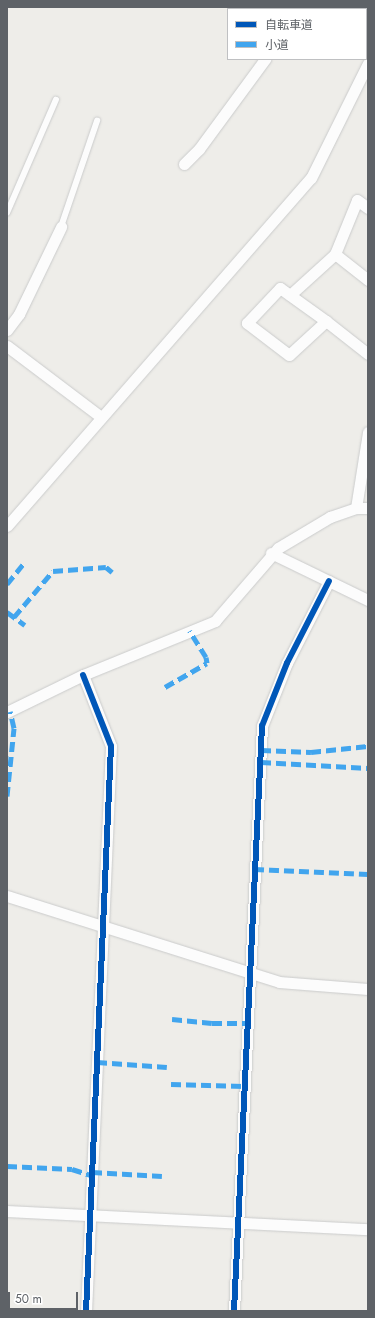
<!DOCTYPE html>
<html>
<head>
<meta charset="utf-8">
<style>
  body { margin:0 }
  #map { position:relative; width:375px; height:1318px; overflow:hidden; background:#eeede9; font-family:Jost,"Noto Sans JP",sans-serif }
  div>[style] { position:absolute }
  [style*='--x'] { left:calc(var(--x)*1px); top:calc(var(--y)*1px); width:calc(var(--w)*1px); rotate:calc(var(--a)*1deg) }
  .roads { filter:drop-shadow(0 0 1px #cacbcb) drop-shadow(0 0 1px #cacbcb) }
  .service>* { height:5.5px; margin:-2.75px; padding:0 2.75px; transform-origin:2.75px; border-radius:2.75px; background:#fcfcfc }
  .minor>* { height:11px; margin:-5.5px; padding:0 5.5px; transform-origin:5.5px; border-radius:5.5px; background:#fcfcfc }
  .tertiary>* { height:13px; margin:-6.5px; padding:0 6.5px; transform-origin:6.5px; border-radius:6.5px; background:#fcfcfc }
  .quiet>* { height:5px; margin-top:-2.5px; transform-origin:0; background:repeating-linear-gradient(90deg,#41a5ee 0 10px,transparent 0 15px) }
  .cycleway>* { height:6px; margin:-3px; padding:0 3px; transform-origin:3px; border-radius:3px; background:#0057b8 }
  span { translate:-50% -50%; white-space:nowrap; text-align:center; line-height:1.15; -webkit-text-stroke:3.5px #fff; paint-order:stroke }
  .frame { position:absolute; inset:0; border:8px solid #5e6267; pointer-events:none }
  .legend { position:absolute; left:227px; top:8px; width:140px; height:52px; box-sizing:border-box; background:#fff; border:1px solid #bfc0c2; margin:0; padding:5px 7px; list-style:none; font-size:12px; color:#5e6267 }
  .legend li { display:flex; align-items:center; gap:8px; height:20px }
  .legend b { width:20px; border:1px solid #bfc0c2 }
  .scale { position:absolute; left:8px; top:1292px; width:70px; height:18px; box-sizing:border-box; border:2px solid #5e6267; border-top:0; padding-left:5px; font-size:12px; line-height:14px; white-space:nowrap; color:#5e6267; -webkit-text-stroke:3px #fff; paint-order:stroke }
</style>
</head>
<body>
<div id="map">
  <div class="roads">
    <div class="service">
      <div style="--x:7;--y:213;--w:123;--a:-66.6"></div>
      <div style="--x:61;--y:227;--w:112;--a:-71.2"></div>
    </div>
    <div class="minor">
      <div style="--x:184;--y:164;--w:21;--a:-45"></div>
      <div style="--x:199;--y:149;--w:112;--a:-53.7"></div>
      <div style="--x:335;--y:254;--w:42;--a:38.2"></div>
      <div style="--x:290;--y:295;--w:61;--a:-42.3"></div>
      <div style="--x:335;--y:254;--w:58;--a:-67.8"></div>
      <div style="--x:357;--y:200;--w:14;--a:36"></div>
      <div style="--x:326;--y:321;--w:50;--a:137.4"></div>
      <div style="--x:289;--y:355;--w:53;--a:-142.7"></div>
      <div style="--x:247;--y:323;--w:48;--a:-46.7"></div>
      <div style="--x:280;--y:288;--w:57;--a:35.7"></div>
      <div style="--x:326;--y:321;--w:53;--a:38.2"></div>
      <div style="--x:7;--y:330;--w:20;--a:-53"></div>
      <div style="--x:19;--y:314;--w:97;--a:-64.2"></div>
      <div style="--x:7;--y:346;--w:118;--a:37.1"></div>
      <div style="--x:356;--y:508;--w:77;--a:-81"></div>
      <div style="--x:7;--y:526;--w:462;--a:-48.9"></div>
      <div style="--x:311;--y:178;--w:128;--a:-63.6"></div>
      <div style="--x:271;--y:553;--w:108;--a:25.9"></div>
      <div style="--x:83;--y:675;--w:76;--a:68.5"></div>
      <div style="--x:111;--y:746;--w:566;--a:92.53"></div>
      <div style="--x:7;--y:712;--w:85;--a:-26"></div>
      <div style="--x:83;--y:675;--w:143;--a:-22.2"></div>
      <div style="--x:215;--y:621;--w:96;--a:-49.2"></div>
      <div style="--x:278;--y:548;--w:61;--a:-30.8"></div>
      <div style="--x:330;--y:517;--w:28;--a:-19"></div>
      <div style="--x:356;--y:508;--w:12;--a:0"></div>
      <div style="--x:7;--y:896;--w:285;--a:17.5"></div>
      <div style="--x:279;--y:982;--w:89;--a:4.5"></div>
      <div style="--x:7;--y:1211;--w:361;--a:2.9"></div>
      <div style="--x:234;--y:1311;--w:586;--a:-87.26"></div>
      <div style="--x:262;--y:726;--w:68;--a:-68.4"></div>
      <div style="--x:287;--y:663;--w:92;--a:-62.9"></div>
    </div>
    <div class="tertiary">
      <div style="--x:305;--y:7;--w:5;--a:22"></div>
      <div style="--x:366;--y:22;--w:2;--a:0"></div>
    </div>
  </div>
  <div class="quiet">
    <div style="--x:7;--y:584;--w:28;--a:-51"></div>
    <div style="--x:7;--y:612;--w:22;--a:36"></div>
    <div style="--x:14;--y:617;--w:60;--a:-49.7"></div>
    <div style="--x:53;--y:571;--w:53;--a:-4.3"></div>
    <div style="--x:106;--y:567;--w:8;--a:40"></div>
    <div style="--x:165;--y:687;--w:48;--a:-29.7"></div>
    <div style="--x:207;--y:663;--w:6;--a:-99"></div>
    <div style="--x:206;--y:657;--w:31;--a:-122"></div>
    <div style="--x:261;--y:750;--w:50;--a:2.3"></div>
    <div style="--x:311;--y:752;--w:57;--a:-6"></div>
    <div style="--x:261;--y:762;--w:107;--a:3.2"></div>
    <div style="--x:7;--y:796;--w:68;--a:-84.1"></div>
    <div style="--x:14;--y:728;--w:17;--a:-103"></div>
    <div style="--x:254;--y:869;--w:114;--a:2.5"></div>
    <div style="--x:172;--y:1019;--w:40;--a:5.7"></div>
    <div style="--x:212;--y:1023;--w:35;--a:0"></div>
    <div style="--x:97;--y:1062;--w:70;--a:4.1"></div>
    <div style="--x:171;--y:1084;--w:73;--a:1.6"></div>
    <div style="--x:7;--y:1166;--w:65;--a:2.6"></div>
    <div style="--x:72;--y:1169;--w:20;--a:18"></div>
    <div style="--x:92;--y:1172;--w:70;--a:3.3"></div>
  </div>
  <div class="cycleway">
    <div style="--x:83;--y:675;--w:76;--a:68.5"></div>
    <div style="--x:111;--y:746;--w:566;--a:92.53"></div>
    <div style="--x:234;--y:1311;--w:586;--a:-87.26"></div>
    <div style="--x:262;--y:726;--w:68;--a:-68.4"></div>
    <div style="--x:287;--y:663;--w:92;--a:-62.9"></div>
  </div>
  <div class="frame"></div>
  <ul class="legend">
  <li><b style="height:5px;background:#0057b8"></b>自転車道</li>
  <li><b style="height:5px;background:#41a5ee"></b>小道</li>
  </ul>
  <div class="scale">50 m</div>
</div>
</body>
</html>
